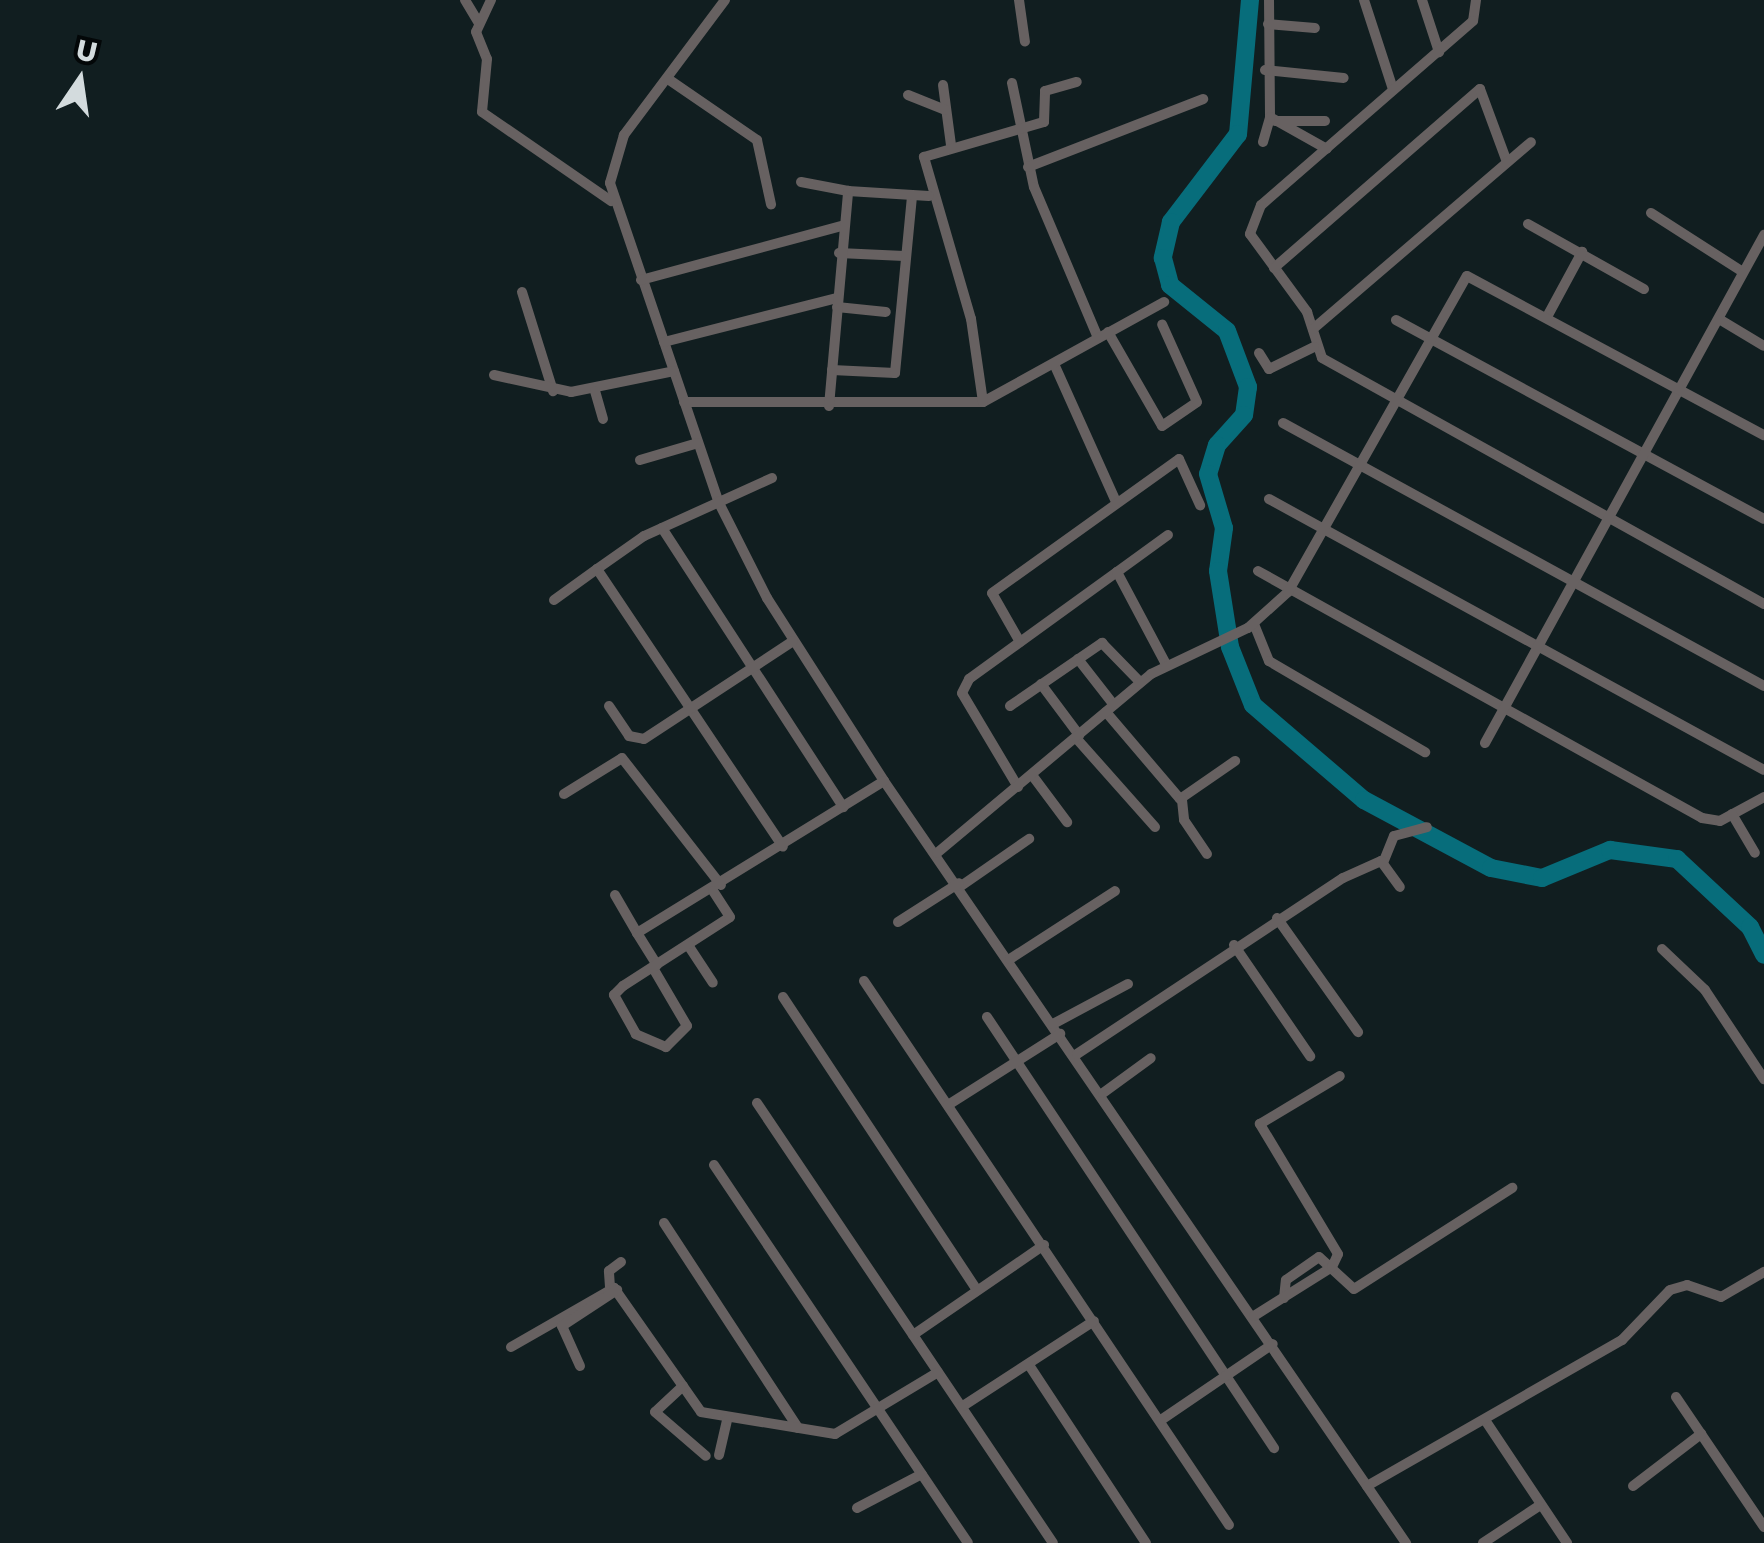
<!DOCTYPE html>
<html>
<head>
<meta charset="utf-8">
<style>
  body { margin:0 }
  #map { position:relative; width:1764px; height:1543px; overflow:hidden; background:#111e20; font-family:"Golos Text",sans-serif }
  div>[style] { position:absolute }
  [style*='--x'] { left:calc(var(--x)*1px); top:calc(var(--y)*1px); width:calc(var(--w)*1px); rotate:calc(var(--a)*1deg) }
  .river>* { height:18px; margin:-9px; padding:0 9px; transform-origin:9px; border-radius:9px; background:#076d7b }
  .street>* { height:10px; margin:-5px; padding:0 5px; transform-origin:5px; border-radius:5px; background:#676161 }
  span { translate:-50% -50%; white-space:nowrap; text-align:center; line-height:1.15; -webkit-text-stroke:10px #030708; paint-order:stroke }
  .north { position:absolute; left:30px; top:30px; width:100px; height:100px; -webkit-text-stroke:8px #030708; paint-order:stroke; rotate:13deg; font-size:28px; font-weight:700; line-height:40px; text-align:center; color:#d3dbdd }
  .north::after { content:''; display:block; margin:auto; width:35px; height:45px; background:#d3dbdd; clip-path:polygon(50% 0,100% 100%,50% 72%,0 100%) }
</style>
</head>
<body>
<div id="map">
  <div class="river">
    <div style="--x:1250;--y:0;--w:135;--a:95.1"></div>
    <div style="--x:1238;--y:134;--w:111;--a:127.3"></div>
    <div style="--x:1171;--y:222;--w:37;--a:103"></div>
    <div style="--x:1163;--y:258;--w:28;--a:75"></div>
    <div style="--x:1170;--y:285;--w:73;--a:38.9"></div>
    <div style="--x:1227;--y:331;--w:60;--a:69.4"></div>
    <div style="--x:1248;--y:387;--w:28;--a:98"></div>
    <div style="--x:1244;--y:415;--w:40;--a:132"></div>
    <div style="--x:1217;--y:445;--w:30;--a:107"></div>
    <div style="--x:1208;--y:474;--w:56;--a:73.5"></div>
    <div style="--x:1224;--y:528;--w:43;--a:97.9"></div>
    <div style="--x:1218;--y:571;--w:77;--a:81"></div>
    <div style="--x:1230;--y:647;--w:62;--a:68.4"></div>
    <div style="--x:1253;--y:705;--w:146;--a:40.6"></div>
    <div style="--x:1364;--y:800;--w:144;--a:28.2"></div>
    <div style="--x:1491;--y:868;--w:52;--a:11.1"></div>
    <div style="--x:1542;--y:878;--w:74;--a:-22.4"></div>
    <div style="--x:1610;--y:850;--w:68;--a:7.7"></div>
    <div style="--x:1677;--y:859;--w:100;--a:43"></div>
    <div style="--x:1750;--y:927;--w:31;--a:63"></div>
  </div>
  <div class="street">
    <div style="--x:465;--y:0;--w:27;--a:59"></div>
    <div style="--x:491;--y:0;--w:35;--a:115"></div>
    <div style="--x:476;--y:32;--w:29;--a:68"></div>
    <div style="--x:487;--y:59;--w:53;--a:95.4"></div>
    <div style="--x:482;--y:112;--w:157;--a:34.6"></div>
    <div style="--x:725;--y:0;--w:169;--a:126.8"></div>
    <div style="--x:624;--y:135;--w:50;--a:106.3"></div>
    <div style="--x:610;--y:183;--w:336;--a:71.2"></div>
    <div style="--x:718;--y:501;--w:109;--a:63.2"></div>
    <div style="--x:767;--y:598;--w:217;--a:57.4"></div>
    <div style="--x:884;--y:781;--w:924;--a:55.59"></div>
    <div style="--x:1019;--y:0;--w:42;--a:81.9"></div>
    <div style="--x:1269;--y:0;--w:117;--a:89.5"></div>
    <div style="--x:1270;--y:117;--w:65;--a:29.3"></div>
    <div style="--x:1364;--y:0;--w:94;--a:72"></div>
    <div style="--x:1422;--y:0;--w:55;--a:71.9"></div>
    <div style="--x:1476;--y:0;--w:21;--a:98"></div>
    <div style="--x:1473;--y:21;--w:281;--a:139"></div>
    <div style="--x:1261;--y:205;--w:31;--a:111"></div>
    <div style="--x:1250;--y:234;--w:97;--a:53.8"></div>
    <div style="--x:1307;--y:312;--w:48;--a:71.9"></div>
    <div style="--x:1322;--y:358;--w:506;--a:29.1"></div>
    <div style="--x:1268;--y:24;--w:47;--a:4.9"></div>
    <div style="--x:1265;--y:70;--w:79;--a:5.8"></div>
    <div style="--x:668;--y:79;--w:108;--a:34.4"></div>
    <div style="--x:757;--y:140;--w:66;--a:77.7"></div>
    <div style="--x:1012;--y:83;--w:106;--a:78.1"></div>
    <div style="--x:1034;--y:187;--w:164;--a:67"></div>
    <div style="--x:943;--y:85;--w:61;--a:82.4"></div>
    <div style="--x:908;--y:95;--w:40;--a:22"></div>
    <div style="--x:1275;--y:121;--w:50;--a:0"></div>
    <div style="--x:1263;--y:142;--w:26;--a:-74"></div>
    <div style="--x:1028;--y:167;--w:188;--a:-21.2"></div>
    <div style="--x:801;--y:182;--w:48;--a:10.8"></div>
    <div style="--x:1651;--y:213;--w:109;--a:32.7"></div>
    <div style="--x:1528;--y:224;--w:133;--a:29.3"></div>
    <div style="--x:839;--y:253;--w:65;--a:2.6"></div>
    <div style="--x:1274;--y:268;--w:273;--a:-41"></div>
    <div style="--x:1480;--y:89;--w:78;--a:69.7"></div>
    <div style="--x:641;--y:280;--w:207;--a:-15.1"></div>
    <div style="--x:522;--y:292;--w:104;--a:72.6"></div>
    <div style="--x:837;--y:307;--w:49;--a:5.8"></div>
    <div style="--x:1548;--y:315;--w:72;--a:-61.6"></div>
    <div style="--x:1719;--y:319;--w:52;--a:31"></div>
    <div style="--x:1396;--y:320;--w:418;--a:28.4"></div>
    <div style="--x:1313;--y:329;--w:287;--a:-40.6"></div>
    <div style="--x:1108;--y:332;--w:108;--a:60.1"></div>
    <div style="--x:1162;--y:426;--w:42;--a:-34.4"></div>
    <div style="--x:1197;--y:402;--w:85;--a:-114.2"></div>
    <div style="--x:664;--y:342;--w:179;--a:-14.3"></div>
    <div style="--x:1259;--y:353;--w:19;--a:58"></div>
    <div style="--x:1269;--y:369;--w:50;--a:-26.1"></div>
    <div style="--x:1055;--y:366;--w:149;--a:65.8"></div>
    <div style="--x:832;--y:370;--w:63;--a:2.7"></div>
    <div style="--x:895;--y:373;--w:176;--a:-84.5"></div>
    <div style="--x:494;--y:375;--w:79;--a:12.4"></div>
    <div style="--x:571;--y:392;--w:105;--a:-11.5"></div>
    <div style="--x:595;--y:391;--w:29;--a:74"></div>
    <div style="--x:684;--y:402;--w:299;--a:0"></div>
    <div style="--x:983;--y:402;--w:207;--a:-28.9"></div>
    <div style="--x:983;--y:402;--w:84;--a:-98.2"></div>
    <div style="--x:971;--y:319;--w:169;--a:-106.2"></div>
    <div style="--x:924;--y:157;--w:125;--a:-16.3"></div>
    <div style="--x:1044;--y:122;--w:31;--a:-88"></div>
    <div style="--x:1045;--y:91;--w:33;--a:-16"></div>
    <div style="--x:829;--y:406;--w:216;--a:-84.9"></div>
    <div style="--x:848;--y:191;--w:81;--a:3.5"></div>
    <div style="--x:1283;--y:423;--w:548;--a:28.67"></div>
    <div style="--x:640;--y:460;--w:60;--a:-16.3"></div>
    <div style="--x:772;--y:478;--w:141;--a:155.6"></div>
    <div style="--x:644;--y:536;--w:57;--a:144.9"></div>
    <div style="--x:597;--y:569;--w:334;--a:56.2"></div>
    <div style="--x:1269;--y:499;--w:564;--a:28.7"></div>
    <div style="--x:662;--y:528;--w:333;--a:57"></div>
    <div style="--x:1258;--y:571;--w:508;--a:29.09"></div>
    <div style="--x:1702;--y:818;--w:18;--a:9"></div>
    <div style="--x:1720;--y:821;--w:50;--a:-28.6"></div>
    <div style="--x:1117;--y:572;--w:63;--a:-36"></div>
    <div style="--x:554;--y:600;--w:53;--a:-35.8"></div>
    <div style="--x:1254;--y:624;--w:40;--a:68"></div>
    <div style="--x:1269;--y:661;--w:181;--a:30.3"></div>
    <div style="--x:1020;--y:642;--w:56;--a:-119.7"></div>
    <div style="--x:992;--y:593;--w:230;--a:-35.6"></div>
    <div style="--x:1179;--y:459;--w:51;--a:65.5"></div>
    <div style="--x:1078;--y:659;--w:58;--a:52"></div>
    <div style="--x:1041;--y:684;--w:64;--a:53.3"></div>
    <div style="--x:609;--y:706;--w:36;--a:56"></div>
    <div style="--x:629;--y:736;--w:15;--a:11"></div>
    <div style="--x:644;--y:739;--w:178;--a:-33.3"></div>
    <div style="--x:1010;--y:706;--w:112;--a:-34.4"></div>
    <div style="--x:1102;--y:643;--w:54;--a:45.7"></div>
    <div style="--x:1106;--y:712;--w:114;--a:49.6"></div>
    <div style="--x:1180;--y:799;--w:67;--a:-34.6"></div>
    <div style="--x:1076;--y:738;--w:119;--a:48.4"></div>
    <div style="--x:1485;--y:743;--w:580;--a:-61.22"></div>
    <div style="--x:1032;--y:775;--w:59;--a:53.3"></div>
    <div style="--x:1018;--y:787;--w:109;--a:-120.8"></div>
    <div style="--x:962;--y:693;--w:16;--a:-63"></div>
    <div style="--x:969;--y:679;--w:183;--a:-35.9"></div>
    <div style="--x:1117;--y:572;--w:104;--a:62"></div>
    <div style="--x:564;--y:794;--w:68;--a:-31.8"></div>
    <div style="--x:622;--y:758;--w:161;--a:52.1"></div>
    <div style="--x:1182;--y:800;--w:20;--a:84"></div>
    <div style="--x:1184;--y:820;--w:41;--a:55.9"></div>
    <div style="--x:1732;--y:814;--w:45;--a:59.5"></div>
    <div style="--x:937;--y:853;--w:279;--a:-39.9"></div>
    <div style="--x:1151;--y:674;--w:107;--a:-25.4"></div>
    <div style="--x:1248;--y:628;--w:54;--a:-42"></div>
    <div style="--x:1288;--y:592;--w:363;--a:-60.5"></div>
    <div style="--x:1467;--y:276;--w:337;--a:28.2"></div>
    <div style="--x:1383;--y:863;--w:29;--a:-68"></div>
    <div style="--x:1394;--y:836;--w:34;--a:-15"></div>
    <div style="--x:961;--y:886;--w:83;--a:-34.7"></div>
    <div style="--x:615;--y:895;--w:44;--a:59.9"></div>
    <div style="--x:1277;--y:918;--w:140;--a:54.6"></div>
    <div style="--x:898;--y:922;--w:72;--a:-32.6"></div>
    <div style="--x:688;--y:945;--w:45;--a:56.7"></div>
    <div style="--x:1234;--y:945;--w:135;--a:55.6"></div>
    <div style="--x:1662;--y:949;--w:59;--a:43.6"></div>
    <div style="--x:1705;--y:990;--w:107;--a:56.5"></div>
    <div style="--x:1010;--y:959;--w:125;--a:-32.9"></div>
    <div style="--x:657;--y:965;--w:38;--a:-122"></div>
    <div style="--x:637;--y:933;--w:290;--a:-31.6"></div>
    <div style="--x:653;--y:968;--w:67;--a:59.6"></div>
    <div style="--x:687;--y:1026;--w:30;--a:135"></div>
    <div style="--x:666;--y:1047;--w:33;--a:-157"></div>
    <div style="--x:636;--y:1034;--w:45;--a:-119.4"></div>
    <div style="--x:614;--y:995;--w:13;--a:-45"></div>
    <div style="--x:623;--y:986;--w:127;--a:-32.8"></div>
    <div style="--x:730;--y:917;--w:31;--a:-123"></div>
    <div style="--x:864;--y:981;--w:655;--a:56.14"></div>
    <div style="--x:783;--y:997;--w:351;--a:56.5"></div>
    <div style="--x:987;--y:1017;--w:518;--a:56.34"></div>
    <div style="--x:1053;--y:1024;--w:85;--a:-28.1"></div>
    <div style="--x:1077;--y:1054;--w:319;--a:-33.5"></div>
    <div style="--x:1343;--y:878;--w:42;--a:-24.1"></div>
    <div style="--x:1381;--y:861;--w:32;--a:54"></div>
    <div style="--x:1103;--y:1093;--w:59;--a:-36.1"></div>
    <div style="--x:757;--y:1103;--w:530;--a:56.07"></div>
    <div style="--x:948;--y:1105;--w:133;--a:-32.4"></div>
    <div style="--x:714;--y:1165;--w:455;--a:56.1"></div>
    <div style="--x:664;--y:1223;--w:245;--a:56.8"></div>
    <div style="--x:610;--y:1287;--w:16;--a:-94"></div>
    <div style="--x:609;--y:1271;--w:15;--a:-37"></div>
    <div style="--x:1284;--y:1298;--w:18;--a:-84"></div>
    <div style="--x:1286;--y:1280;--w:40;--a:-34.9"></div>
    <div style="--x:1319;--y:1257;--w:47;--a:42.4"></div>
    <div style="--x:1354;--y:1289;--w:188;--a:-32.6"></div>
    <div style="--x:1254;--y:1316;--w:92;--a:-32.1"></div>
    <div style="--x:1332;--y:1267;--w:14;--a:-65"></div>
    <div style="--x:1338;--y:1254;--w:152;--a:-121"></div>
    <div style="--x:1260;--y:1124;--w:93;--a:-31"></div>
    <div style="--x:913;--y:1335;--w:159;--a:-34.5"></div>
    <div style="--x:511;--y:1347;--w:119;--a:-29.8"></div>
    <div style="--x:614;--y:1288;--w:151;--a:54.9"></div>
    <div style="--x:701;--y:1412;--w:136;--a:9.3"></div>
    <div style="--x:835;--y:1434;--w:120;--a:-31"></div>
    <div style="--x:1029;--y:1365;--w:213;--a:56.7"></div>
    <div style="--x:580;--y:1366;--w:44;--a:-114.2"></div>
    <div style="--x:562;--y:1326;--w:66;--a:-33.2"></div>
    <div style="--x:683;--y:1386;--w:38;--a:137"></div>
    <div style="--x:655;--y:1412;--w:67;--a:40.8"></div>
    <div style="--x:1676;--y:1397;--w:157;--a:55.9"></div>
    <div style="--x:963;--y:1406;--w:156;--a:-33"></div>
    <div style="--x:1161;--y:1420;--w:135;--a:-34.2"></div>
    <div style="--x:1485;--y:1420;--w:148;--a:56.3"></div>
    <div style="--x:719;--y:1455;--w:36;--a:-77"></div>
    <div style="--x:1367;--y:1486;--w:294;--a:-29.8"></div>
    <div style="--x:1622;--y:1340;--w:69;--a:-46.2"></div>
    <div style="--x:1670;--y:1290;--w:18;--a:-16"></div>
    <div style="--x:1687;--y:1285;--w:36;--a:19"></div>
    <div style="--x:1721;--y:1297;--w:50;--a:-30.2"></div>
    <div style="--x:1633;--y:1486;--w:86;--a:-37.4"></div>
    <div style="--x:857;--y:1508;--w:73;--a:-27.6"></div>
    <div style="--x:1483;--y:1543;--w:67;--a:-33.5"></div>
  </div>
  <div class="north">U</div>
</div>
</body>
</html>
